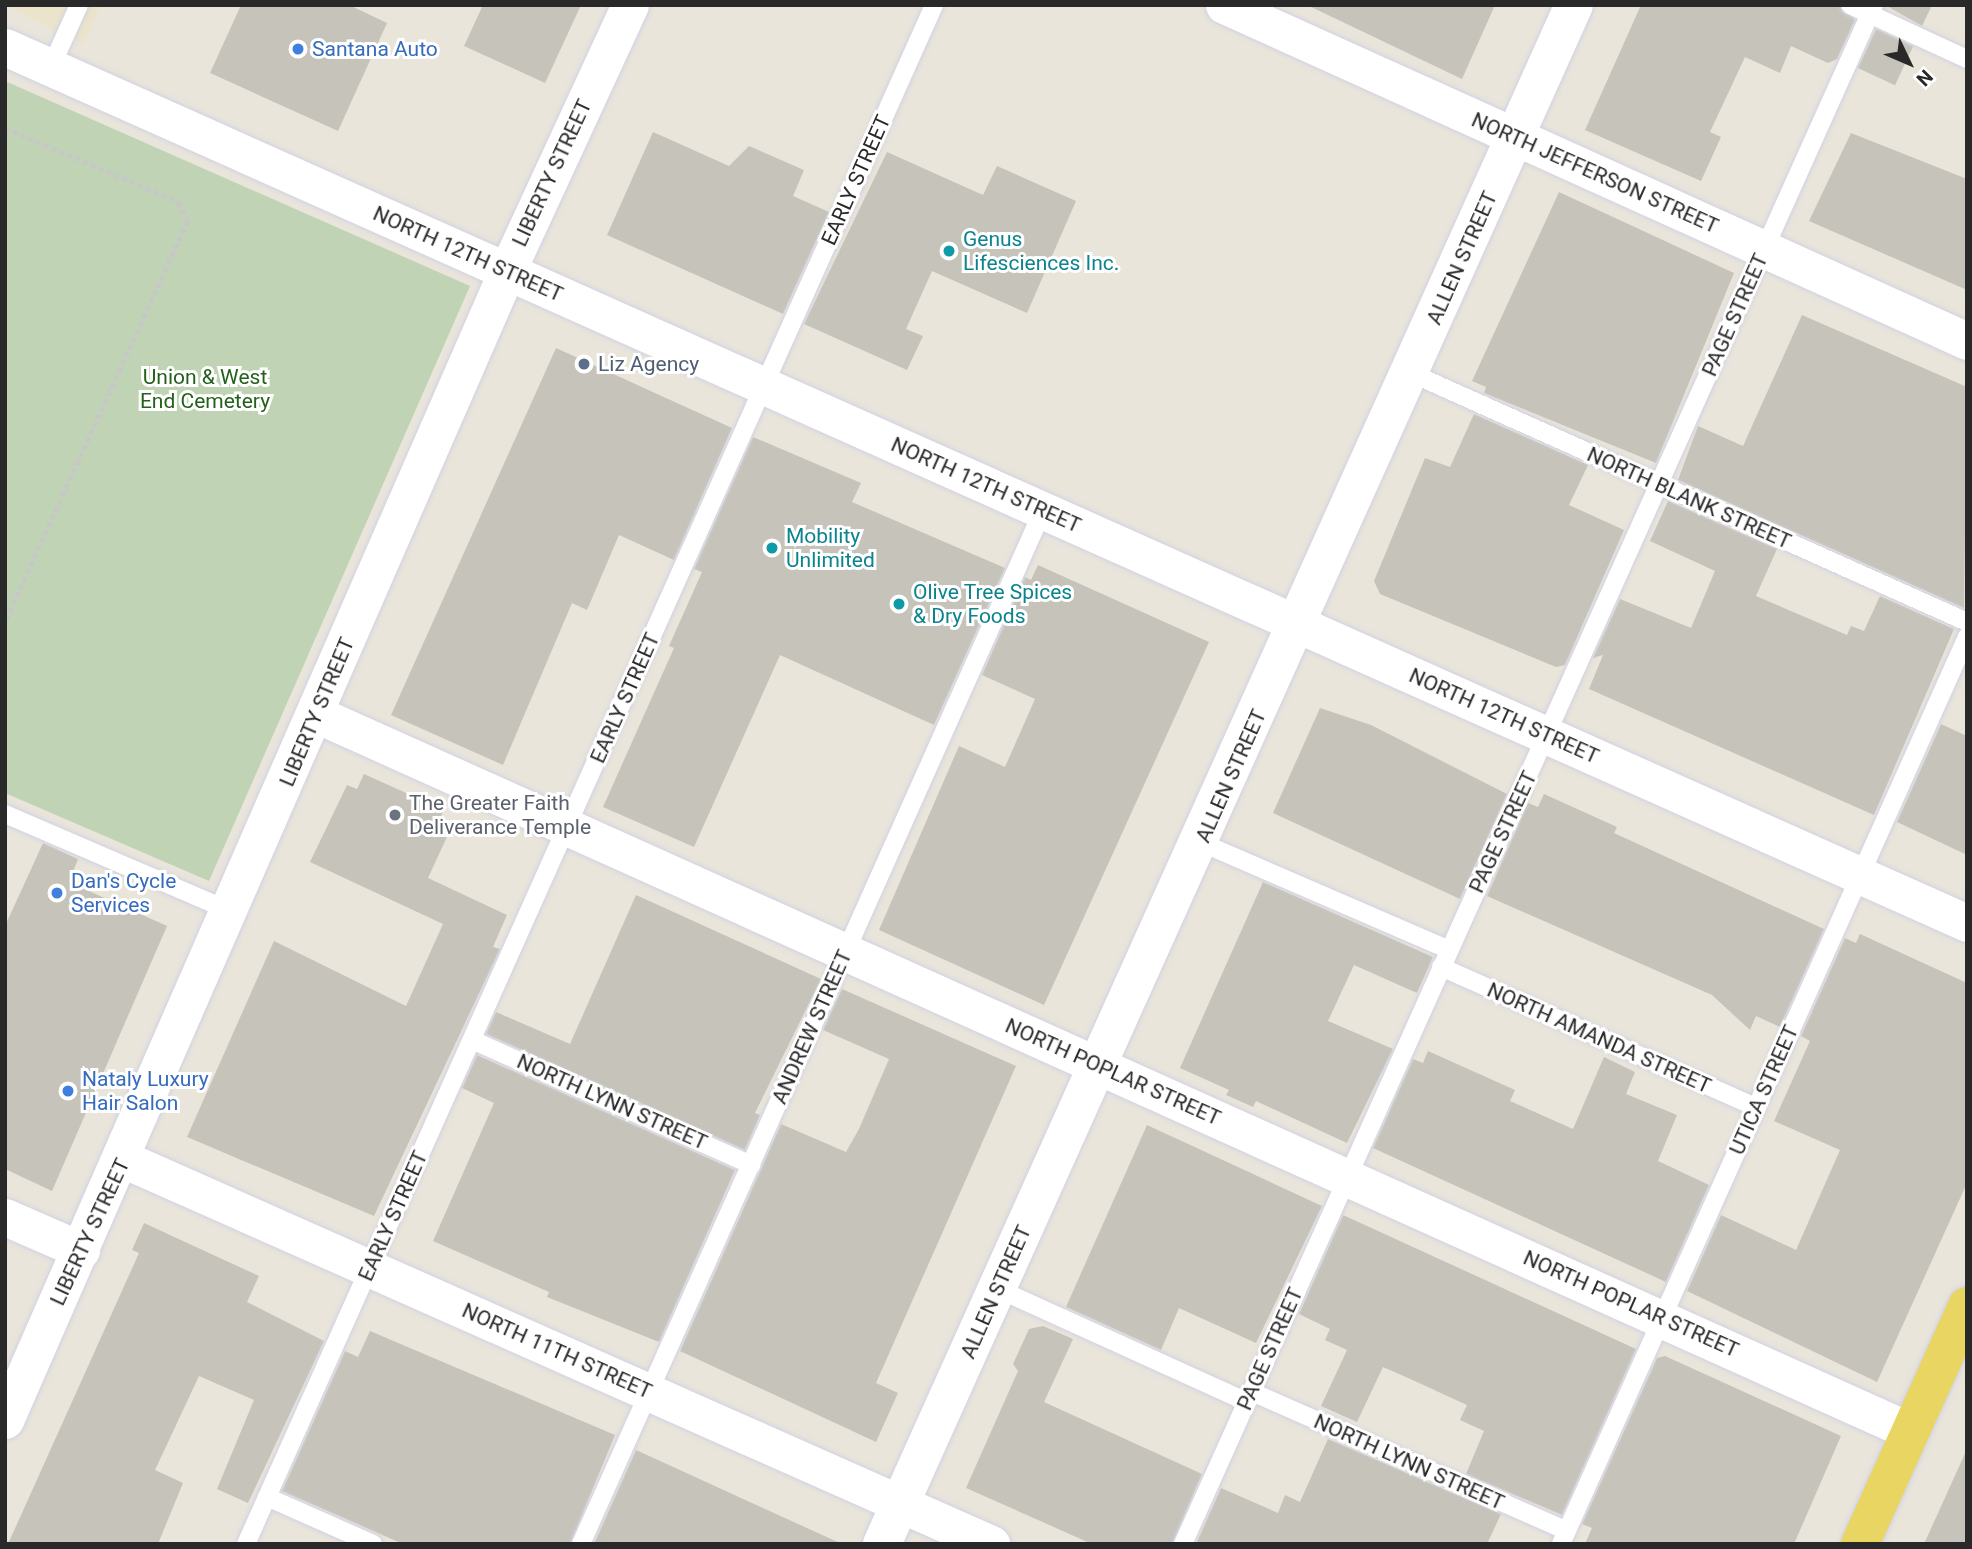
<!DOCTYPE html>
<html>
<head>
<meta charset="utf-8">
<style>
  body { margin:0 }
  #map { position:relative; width:1972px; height:1549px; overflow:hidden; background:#eae5db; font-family:Roboto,sans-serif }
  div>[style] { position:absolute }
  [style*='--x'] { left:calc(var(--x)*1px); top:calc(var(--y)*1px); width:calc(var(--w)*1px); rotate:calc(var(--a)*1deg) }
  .education>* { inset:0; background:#ebe4cb }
  .cemetery>* { inset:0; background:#c0d3b4 }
  .building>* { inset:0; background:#c6c3ba; transform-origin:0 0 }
  .path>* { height:4.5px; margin-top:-2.25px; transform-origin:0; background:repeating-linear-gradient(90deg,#c7c7c7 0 5px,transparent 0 8.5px) }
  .roads { filter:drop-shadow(0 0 2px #d1d2e1) drop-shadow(0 0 2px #d1d2e1) }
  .service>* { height:18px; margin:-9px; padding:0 9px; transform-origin:9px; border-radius:9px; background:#fff }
  .minor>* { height:37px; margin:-18.5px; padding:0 18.5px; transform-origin:18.5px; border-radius:18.5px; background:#fff }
  .tertiary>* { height:38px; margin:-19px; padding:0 19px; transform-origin:19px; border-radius:19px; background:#fff }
  .primary>* { height:38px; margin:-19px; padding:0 19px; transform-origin:19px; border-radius:19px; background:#e8d562 }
  .dots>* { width:19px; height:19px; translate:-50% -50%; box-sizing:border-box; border:4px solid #fff; border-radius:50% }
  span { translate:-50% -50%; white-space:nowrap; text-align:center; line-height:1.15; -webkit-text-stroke:6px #fff; paint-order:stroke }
  .shop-label { font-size:21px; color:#366cbe }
  .left { translate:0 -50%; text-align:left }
  .street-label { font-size:21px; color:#292929 }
  .culture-label { font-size:21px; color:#0d838f }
  .service-label { font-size:21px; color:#4e5e75 }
  .park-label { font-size:21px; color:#25611d }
  .worship-label { font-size:21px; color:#5b616d }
  .frame { position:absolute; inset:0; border:7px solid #292929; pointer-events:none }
  .north { position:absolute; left:1874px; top:28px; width:70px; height:70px; -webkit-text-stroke:5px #fff; paint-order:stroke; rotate:134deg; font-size:19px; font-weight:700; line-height:28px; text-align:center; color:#292929 }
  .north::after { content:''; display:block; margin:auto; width:24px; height:32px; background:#292929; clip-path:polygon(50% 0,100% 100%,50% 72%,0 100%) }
</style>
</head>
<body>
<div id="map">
  <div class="education">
    <div style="clip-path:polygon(5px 5px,101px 5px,83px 44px)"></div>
  </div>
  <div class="cemetery">
    <div style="clip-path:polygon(5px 81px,470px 286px,209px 881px,5px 793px)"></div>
  </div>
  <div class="building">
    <div style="clip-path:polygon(241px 5px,349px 5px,387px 23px,338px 131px,210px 73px)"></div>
    <div style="clip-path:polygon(483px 5px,581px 5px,545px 83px,464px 46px)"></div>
    <div style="clip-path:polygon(1307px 5px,1495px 5px,1462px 79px)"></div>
    <div style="clip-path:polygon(1641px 5px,1839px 5px,1855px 20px,1837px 59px,1828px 63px,1791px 46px,1780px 73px,1745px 57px,1710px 132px,1721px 137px,1701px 181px,1585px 130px)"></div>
    <div style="clip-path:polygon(1885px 5px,1932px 5px,1922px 26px)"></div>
    <div style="left:1876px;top:29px;width:41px;height:43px;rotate:25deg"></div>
    <div style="clip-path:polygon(653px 132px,729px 166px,749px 146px,804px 170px,793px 196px,829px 212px,783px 314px,607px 235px)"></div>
    <div style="clip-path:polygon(1851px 133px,1967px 179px,1967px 290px,1809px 221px)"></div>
    <div style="clip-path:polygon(887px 152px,983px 195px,997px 166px,1076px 201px,1027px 313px,932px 271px,906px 329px,923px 336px,907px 370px,804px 324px)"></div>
    <div style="clip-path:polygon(1559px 192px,1734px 273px,1656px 463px,1484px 393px,1486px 387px,1472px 381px)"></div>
    <div style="clip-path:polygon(1802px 315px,1967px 387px,1964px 608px,1678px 480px,1698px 426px,1743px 446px)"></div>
    <div style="clip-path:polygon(556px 348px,732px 428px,674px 560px,619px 535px,587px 610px,572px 603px,503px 765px,391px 715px)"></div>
    <div style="clip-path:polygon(1474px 414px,1588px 465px,1569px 505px,1624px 530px,1565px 665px,1556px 667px,1380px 594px,1374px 581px,1425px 458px,1450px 467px)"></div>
    <div style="clip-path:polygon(753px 437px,861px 483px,852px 502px,1005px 568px,934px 725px,780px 655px,694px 847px,603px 807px,674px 648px,669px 646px,702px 572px,694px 569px)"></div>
    <div style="clip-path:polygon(1668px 501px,1777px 549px,1756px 596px,1847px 635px,1851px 626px,1864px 631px,1880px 596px,1954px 629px,1874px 815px,1589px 689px,1603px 655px,1593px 658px,1620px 599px,1691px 628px,1715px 571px,1650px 541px)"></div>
    <div style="clip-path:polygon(1038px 565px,1209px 642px,1044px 1005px,879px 930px,959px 746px,1005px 767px,1035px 699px,982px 675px,1025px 577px,1031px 580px)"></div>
    <div style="clip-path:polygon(1320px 708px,1371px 725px,1507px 794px,1460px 899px,1273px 813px)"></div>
    <div style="clip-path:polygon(1941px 724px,1967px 736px,1967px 855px,1897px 822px)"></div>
    <div style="clip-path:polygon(364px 774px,444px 810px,439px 820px,452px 826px,428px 878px,507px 915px,493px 947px,500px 949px,374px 1216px,187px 1137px,274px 941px,406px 1006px,443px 924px,310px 862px,347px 785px,357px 789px)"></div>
    <div style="clip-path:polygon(1544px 794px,1617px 827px,1614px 833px,1824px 929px,1780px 1027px,1756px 1016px,1750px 1030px,1712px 995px,1487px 896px,1528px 803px,1538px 807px)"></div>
    <div style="clip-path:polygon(43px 843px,78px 859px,69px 882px,167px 926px,52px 1191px,5px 1169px,5px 926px)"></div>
    <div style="clip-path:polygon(1263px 882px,1433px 957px,1417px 993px,1354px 965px,1328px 1021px,1393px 1049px,1347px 1143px,1256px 1101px,1253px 1107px,1226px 1095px,1229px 1090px,1180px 1068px)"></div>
    <div style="clip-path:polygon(636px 895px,821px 979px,755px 1113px,760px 1115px,745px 1150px,486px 1034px,496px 1012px,570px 1044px)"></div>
    <div style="clip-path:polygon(1860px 934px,1967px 983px,1967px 1183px,1877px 1382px,1687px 1291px,1721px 1215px,1796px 1250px,1840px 1150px,1774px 1121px,1810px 1041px,1801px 1036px,1845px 938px,1856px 943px)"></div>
    <div style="clip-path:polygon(842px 989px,1016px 1066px,876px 1383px,898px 1393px,876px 1442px,680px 1351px,781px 1124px,846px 1152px,859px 1129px,889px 1059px,823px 1030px)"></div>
    <div style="clip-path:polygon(1428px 1051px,1515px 1090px,1510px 1101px,1573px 1129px,1604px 1057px,1635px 1072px,1626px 1094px,1677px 1115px,1658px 1161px,1709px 1185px,1666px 1282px,1373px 1148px,1413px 1059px,1423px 1063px)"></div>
    <div style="clip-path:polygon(477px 1055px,735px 1170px,659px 1342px,547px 1297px,549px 1292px,433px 1241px,494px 1103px,462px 1088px)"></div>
    <div style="clip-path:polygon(1147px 1125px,1322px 1206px,1256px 1343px,1179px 1308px,1161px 1350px,1066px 1307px)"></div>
    <div style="clip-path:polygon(1343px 1215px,1636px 1349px,1562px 1515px,1466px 1474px,1484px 1431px,1460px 1420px,1467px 1405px,1408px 1378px,1383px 1367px,1357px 1422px,1321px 1406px,1347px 1350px,1325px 1340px,1330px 1329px,1299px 1314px)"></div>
    <div style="clip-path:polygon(144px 1223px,259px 1276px,247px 1302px,324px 1341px,248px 1503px,217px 1489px,254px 1400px,199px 1376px,155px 1470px,183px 1483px,158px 1544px,8px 1544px,139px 1253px,132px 1250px)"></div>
    <div style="clip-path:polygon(1043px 1326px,1073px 1339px,1044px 1402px,1202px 1474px,1172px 1544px,1092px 1544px,966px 1488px,1018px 1371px,1013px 1364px,1029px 1329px)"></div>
    <div style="clip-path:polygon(370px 1331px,615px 1435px,570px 1544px,403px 1544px,282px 1491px,345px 1351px,358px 1357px)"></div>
    <div style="clip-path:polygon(1665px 1356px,1841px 1436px,1794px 1544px,1585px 1544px,1592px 1528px,1582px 1524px,1657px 1358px)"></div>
    <div style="clip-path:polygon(1328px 1439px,1501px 1514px,1487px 1544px,1196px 1544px,1221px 1488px,1278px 1513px,1285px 1495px,1300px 1502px)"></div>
    <div style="clip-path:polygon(1967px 1449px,1967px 1544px,1924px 1544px)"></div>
    <div style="clip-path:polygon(636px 1450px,693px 1476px,842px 1544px,594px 1544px)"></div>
  </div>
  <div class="path">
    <div style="--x:5;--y:128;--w:189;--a:23"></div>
    <div style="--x:179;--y:202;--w:21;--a:65"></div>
    <div style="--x:188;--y:221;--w:441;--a:114.5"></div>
  </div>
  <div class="roads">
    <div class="service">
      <div style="--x:1850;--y:5;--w:129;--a:24.8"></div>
      <div style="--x:51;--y:67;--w:68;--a:-65.7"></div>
      <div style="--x:1411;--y:373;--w:609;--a:24.12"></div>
      <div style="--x:5;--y:814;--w:245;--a:23.3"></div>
      <div style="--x:1200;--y:842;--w:271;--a:23.4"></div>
      <div style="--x:1441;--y:967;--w:346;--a:24"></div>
      <div style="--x:472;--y:1040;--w:306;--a:24.1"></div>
      <div style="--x:998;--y:1289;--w:273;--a:24.4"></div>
      <div style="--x:1252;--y:1392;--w:344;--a:23.8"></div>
      <div style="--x:267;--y:1497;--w:116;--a:23.9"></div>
      <div style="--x:246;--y:1544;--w:1686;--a:-65.91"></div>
      <div style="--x:581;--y:1544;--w:1133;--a:-65.92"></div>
      <div style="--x:1183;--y:1544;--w:1687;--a:-65.82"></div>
      <div style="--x:1561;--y:1544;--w:994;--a:-65.89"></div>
    </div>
    <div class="minor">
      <div style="--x:1224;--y:5;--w:815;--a:24.33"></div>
      <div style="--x:5;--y:47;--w:2149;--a:24.06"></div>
      <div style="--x:316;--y:714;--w:1748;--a:24.22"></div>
      <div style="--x:123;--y:1159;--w:950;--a:23.92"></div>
      <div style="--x:5;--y:1217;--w:83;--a:23.5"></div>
      <div style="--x:5;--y:1420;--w:1254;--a:-66.4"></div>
      <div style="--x:507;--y:271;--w:293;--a:-65.2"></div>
    </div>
    <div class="tertiary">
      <div style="--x:882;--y:1544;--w:1687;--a:-65.79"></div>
    </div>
    <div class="primary">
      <div style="--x:1860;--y:1544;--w:261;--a:-65.8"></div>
    </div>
  </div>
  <div class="dots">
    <div style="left:298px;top:49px;background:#3f7fe0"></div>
    <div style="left:949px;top:251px;background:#0f9aa8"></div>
    <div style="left:584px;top:364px;background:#5c6f8a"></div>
    <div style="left:772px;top:548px;background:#0f9aa8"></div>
    <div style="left:899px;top:604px;background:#0f9aa8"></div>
    <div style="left:395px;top:815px;background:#6b7280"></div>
    <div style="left:57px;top:893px;background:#3f7fe0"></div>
    <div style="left:68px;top:1091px;background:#3f7fe0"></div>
  </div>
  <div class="shop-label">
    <span class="left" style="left:312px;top:49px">Santana Auto</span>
    <span class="left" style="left:71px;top:893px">Dan's Cycle<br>Services</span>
    <span class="left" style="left:82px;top:1091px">Nataly Luxury<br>Hair Salon</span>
  </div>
  <div class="street-label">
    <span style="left:552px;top:173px;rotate:-65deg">LIBERTY STREET</span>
    <span style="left:1595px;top:173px;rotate:24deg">NORTH JEFFERSON STREET</span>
    <span style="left:856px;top:180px;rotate:-66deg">EARLY STREET</span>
    <span style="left:468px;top:254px;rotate:24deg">NORTH 12TH STREET</span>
    <span style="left:1462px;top:258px;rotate:-66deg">ALLEN STREET</span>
    <span style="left:1735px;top:315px;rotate:-66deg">PAGE STREET</span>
    <span style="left:986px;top:485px;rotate:24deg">NORTH 12TH STREET</span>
    <span style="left:1689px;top:498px;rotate:24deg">NORTH BLANK STREET</span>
    <span style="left:625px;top:698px;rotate:-66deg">EARLY STREET</span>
    <span style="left:317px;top:712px;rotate:-67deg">LIBERTY STREET</span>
    <span style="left:1504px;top:716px;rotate:24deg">NORTH 12TH STREET</span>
    <span style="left:1231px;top:776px;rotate:-66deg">ALLEN STREET</span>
    <span style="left:1503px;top:832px;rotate:-65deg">PAGE STREET</span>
    <span style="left:812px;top:1027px;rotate:-66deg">ANDREW STREET</span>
    <span style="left:1599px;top:1038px;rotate:24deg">NORTH AMANDA STREET</span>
    <span style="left:1113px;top:1072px;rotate:24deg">NORTH POPLAR STREET</span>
    <span style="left:1764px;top:1090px;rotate:-66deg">UTICA STREET</span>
    <span style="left:612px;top:1102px;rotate:24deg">NORTH LYNN STREET</span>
    <span style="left:393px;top:1216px;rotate:-66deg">EARLY STREET</span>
    <span style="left:90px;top:1232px;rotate:-65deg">LIBERTY STREET</span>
    <span style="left:996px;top:1292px;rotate:-66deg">ALLEN STREET</span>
    <span style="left:1631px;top:1304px;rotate:24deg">NORTH POPLAR STREET</span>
    <span style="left:1270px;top:1349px;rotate:-66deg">PAGE STREET</span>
    <span style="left:557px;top:1351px;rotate:24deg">NORTH 11TH STREET</span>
    <span style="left:1409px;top:1462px;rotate:24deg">NORTH LYNN STREET</span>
  </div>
  <div class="culture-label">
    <span class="left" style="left:963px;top:251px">Genus<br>Lifesciences Inc.</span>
    <span class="left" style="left:786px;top:548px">Mobility<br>Unlimited</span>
    <span class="left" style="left:913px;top:604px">Olive Tree Spices<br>&amp; Dry Foods</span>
  </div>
  <div class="service-label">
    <span class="left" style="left:598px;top:364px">Liz Agency</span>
  </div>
  <div class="park-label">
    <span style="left:205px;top:389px">Union &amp; West<br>End Cemetery</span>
  </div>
  <div class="worship-label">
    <span class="left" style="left:409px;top:815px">The Greater Faith<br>Deliverance Temple</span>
  </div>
  <div class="frame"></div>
  <div class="north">N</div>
</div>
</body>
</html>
